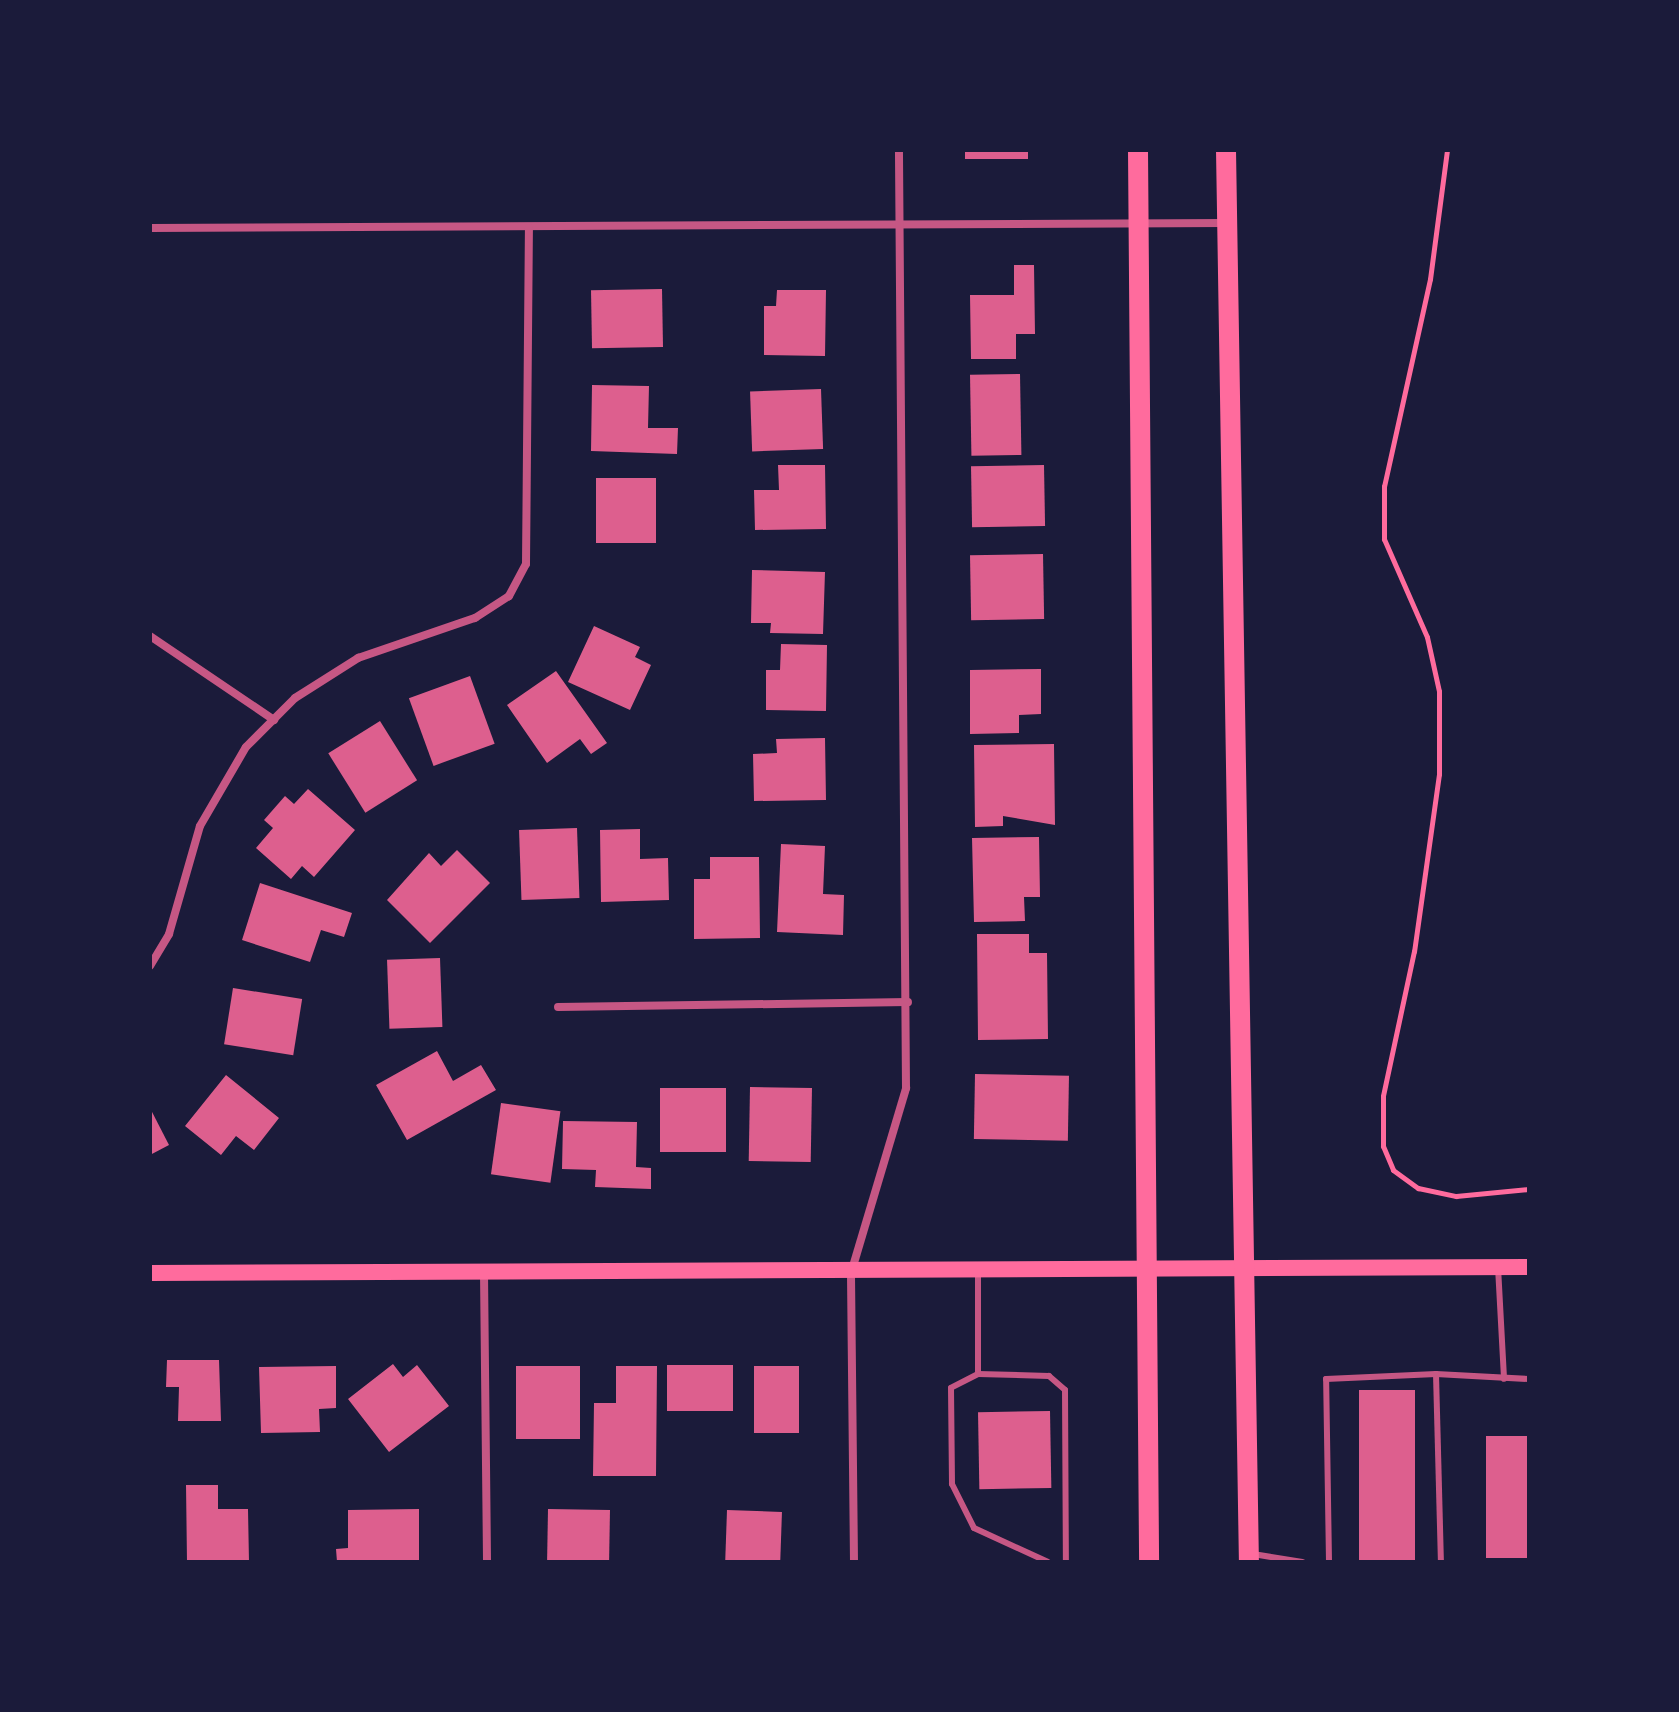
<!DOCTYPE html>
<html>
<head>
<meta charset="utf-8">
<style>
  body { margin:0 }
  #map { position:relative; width:1679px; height:1712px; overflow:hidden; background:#1b1b3a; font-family:"Public Sans",sans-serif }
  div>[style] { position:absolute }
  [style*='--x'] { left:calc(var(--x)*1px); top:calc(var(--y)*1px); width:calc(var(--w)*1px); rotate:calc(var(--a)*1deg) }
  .building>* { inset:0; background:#dd5f8e; transform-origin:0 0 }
  .path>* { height:5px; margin:-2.5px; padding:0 2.5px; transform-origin:2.5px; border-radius:2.5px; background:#ff6b9d }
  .service>* { height:6px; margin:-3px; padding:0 3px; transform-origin:3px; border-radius:3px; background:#c65784 }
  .minor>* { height:8px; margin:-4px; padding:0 4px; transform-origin:4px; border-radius:4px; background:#c65784 }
  .secondary>* { height:16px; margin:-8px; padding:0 8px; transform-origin:8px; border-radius:8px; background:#ff6b9d }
  .primary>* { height:20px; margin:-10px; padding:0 10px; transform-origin:10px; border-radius:10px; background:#ff6b9d }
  span { translate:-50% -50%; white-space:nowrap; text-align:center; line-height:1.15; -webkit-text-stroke:6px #1b1b3a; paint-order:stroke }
  .frame { position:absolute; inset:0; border:152px solid #1b1b3a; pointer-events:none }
</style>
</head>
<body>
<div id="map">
  <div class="building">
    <div style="left:965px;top:150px;width:63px;height:9px"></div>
    <div style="clip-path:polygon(1014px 265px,1034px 265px,1035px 334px,1016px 334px,1016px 359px,971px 359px,970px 295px,1014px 295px)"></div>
    <div style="left:662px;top:289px;width:58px;height:71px;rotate:89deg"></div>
    <div style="clip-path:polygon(777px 290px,826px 290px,825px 356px,764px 355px,764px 306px,776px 306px)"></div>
    <div style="left:1020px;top:374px;width:81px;height:50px;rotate:89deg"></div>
    <div style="clip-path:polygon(592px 385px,649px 386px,648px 428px,678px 428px,677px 454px,591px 451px)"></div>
    <div style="left:821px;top:389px;width:60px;height:71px;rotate:88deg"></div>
    <div style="clip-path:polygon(778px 465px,825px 465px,826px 529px,755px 530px,754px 490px,779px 490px)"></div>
    <div style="left:1044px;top:465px;width:61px;height:73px;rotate:89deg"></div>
    <div style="left:596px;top:478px;width:60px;height:65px"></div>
    <div style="left:1043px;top:554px;width:65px;height:73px;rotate:89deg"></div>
    <div style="clip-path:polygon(752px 570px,825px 572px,823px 634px,770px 633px,771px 623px,751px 623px)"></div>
    <div style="clip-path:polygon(594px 626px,640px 647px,635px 657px,651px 665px,630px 710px,568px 682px)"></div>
    <div style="clip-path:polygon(781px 644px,827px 645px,826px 711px,766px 710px,766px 670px,780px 670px)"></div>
    <div style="clip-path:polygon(1041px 669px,1041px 714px,1019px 715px,1019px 733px,970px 734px,970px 670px)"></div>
    <div style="clip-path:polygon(556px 671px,607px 743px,591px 754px,580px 739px,547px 763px,507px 705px)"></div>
    <div style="left:470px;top:676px;width:72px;height:65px;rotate:70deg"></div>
    <div style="left:380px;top:721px;width:70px;height:61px;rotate:58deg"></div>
    <div style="clip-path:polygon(825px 738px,826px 800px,754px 801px,753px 754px,777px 753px,776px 739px)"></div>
    <div style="clip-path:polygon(1054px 744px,1055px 825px,1003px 816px,1003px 826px,975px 827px,974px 745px)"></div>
    <div style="clip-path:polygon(308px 789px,355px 830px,314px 877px,302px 866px,291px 879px,256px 848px,273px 828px,264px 820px,285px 796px,294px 804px)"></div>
    <div style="left:577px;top:828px;width:70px;height:58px;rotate:88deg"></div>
    <div style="clip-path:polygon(640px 829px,640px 859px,668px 858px,669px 900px,601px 902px,600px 830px)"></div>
    <div style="clip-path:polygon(1039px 837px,1040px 897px,1024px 897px,1025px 921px,974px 922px,972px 838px)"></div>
    <div style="clip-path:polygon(781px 844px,825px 846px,823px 894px,844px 895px,843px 935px,777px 932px)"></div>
    <div style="clip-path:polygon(457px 850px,490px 883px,430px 943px,387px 900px,429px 853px,441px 866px)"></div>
    <div style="clip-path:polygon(710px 857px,759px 857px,760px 938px,694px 939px,694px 879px,710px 879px)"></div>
    <div style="clip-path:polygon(260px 883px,352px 913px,344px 937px,321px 930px,310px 962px,242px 940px)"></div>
    <div style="clip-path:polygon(977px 934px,1029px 934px,1029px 953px,1047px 953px,1048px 1039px,978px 1040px)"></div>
    <div style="left:440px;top:958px;width:69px;height:53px;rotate:88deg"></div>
    <div style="left:233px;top:988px;width:70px;height:57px;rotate:9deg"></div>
    <div style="clip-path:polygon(437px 1051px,453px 1081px,481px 1065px,496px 1090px,407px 1140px,376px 1085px)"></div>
    <div style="left:975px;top:1074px;width:94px;height:65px;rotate:1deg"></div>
    <div style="clip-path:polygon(226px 1075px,279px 1118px,254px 1150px,236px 1136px,221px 1155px,185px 1126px)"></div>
    <div style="left:750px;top:1087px;width:62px;height:74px;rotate:1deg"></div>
    <div style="left:660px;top:1088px;width:66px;height:64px"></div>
    <div style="left:501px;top:1103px;width:60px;height:72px;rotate:8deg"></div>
    <div style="clip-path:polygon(150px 1108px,169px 1145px,150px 1155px)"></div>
    <div style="clip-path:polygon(563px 1121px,637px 1122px,636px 1167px,651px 1168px,651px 1189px,595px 1187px,596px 1170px,562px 1169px)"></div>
    <div style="clip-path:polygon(167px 1360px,219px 1360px,221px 1421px,178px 1421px,179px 1387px,166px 1387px)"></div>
    <div style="clip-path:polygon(393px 1364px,403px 1377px,417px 1365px,449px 1406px,389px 1452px,348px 1399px)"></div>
    <div style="left:667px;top:1365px;width:66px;height:46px"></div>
    <div style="clip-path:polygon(336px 1366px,336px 1408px,319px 1409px,320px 1432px,261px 1433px,259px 1367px)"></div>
    <div style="left:516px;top:1366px;width:64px;height:73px"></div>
    <div style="clip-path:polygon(616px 1366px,657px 1366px,656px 1476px,593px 1476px,594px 1403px,616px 1403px)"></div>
    <div style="left:754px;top:1366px;width:45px;height:67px"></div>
    <div style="left:1359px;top:1390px;width:56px;height:172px"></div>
    <div style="left:1050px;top:1411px;width:77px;height:72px;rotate:89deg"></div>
    <div style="left:1486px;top:1436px;width:43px;height:122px"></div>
    <div style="clip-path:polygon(186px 1485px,218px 1485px,218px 1509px,248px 1509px,249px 1562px,187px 1562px)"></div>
    <div style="clip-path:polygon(419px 1509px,419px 1562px,337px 1562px,336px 1549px,348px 1548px,348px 1510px)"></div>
    <div style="left:548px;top:1509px;width:62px;height:53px;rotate:1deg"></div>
    <div style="left:727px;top:1510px;width:55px;height:52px;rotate:2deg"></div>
  </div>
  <div class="path">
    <div style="--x:1447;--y:150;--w:130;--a:97.5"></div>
    <div style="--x:1430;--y:279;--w:212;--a:102.5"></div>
    <div style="--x:1384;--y:486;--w:53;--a:90"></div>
    <div style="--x:1384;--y:539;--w:107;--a:66.3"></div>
    <div style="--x:1427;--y:637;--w:55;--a:77.5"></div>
    <div style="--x:1439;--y:691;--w:83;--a:90"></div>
    <div style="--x:1439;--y:774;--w:179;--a:98"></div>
    <div style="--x:1414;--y:951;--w:148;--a:102.1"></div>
    <div style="--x:1383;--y:1096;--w:50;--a:90"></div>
    <div style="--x:1383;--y:1146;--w:26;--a:67"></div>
    <div style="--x:1393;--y:1170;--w:31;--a:36"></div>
    <div style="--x:1418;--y:1188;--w:39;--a:12"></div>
    <div style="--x:1456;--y:1196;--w:73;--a:-5.5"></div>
  </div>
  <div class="service">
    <div style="--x:1498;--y:1267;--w:112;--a:86.9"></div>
    <div style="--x:978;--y:1273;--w:101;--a:90"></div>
    <div style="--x:978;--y:1374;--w:71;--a:1.6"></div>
    <div style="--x:1049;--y:1376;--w:21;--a:41"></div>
    <div style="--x:1065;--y:1390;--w:172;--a:89.7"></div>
    <div style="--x:978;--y:1374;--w:30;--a:153"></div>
    <div style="--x:951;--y:1388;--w:96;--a:89.4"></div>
    <div style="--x:952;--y:1484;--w:49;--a:63.4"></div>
    <div style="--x:974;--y:1528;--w:81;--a:24.7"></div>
    <div style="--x:1436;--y:1374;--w:93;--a:3.1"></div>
    <div style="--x:1253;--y:1554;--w:50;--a:9.3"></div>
    <div style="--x:1329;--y:1562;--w:183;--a:-90.9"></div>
    <div style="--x:1326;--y:1379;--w:110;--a:-2.6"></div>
    <div style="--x:1436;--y:1374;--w:188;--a:88.5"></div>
  </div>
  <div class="minor">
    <div style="--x:150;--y:228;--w:1075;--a:-0.27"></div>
    <div style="--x:150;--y:636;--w:150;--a:34.1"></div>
    <div style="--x:150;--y:966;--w:37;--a:-59"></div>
    <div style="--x:169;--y:934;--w:112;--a:-74"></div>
    <div style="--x:200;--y:826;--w:91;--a:-59.8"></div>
    <div style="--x:246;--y:747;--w:69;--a:-45"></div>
    <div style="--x:295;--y:698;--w:75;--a:-32.4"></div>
    <div style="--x:358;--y:658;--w:124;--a:-18.9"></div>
    <div style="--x:475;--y:618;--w:40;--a:-32.9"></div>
    <div style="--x:509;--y:596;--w:36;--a:-62"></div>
    <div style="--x:526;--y:564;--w:336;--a:-89.5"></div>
    <div style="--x:558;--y:1007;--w:350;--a:-0.8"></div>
    <div style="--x:484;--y:1273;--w:289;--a:89.4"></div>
    <div style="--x:854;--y:1562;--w:289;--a:-90.6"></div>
    <div style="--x:851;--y:1273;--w:193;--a:-73.4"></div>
    <div style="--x:906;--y:1088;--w:938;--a:-90.43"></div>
  </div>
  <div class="secondary">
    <div style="--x:150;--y:1273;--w:1379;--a:-0.25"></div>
  </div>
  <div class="primary">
    <div style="--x:1138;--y:150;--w:1412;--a:89.55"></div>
    <div style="--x:1226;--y:150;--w:1412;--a:89.07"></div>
  </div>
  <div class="frame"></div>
</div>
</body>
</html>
